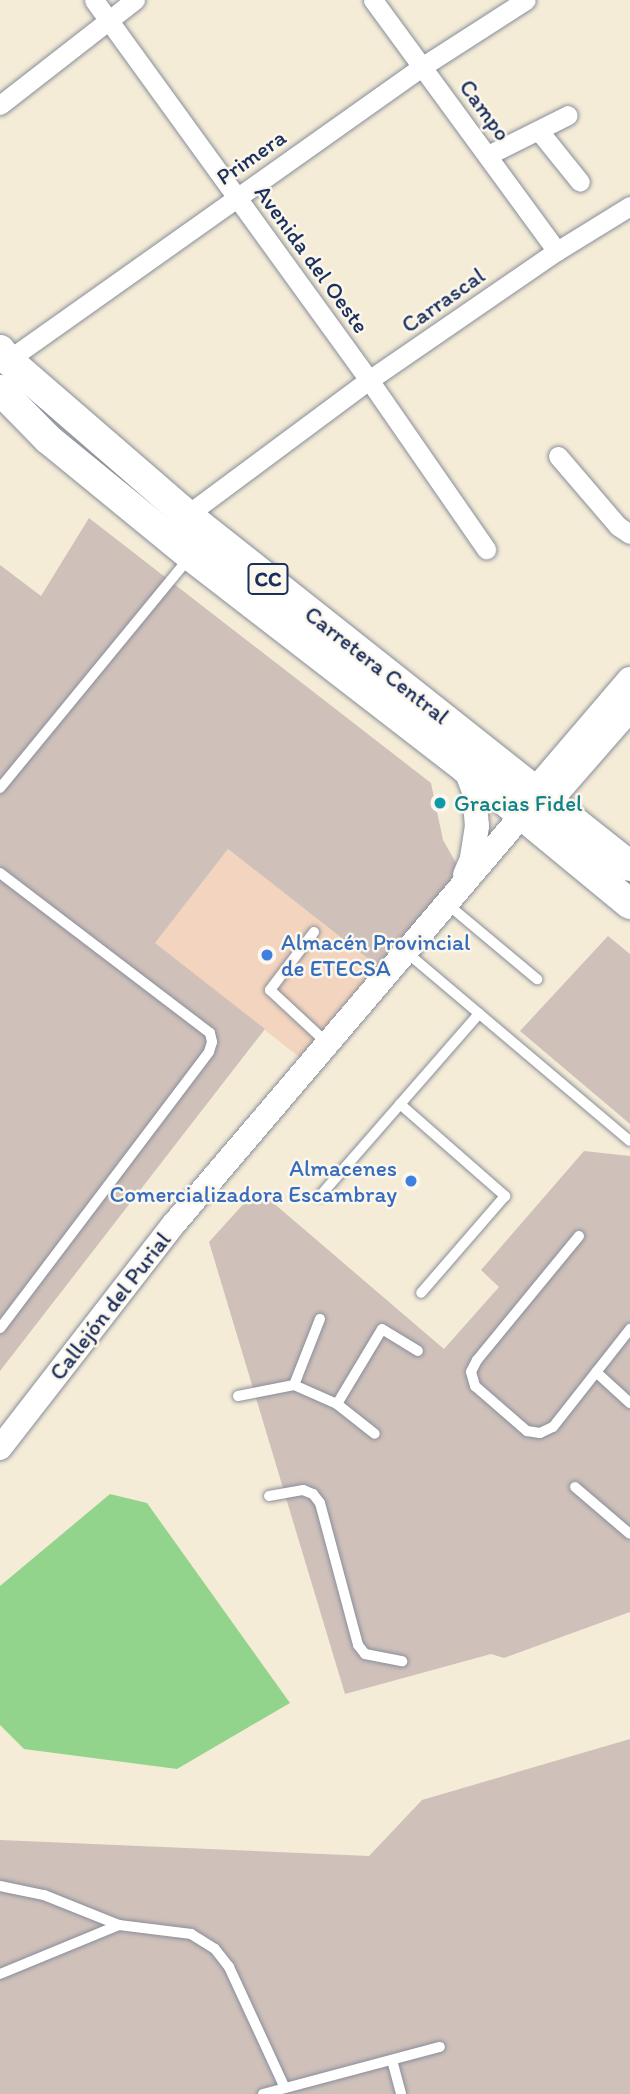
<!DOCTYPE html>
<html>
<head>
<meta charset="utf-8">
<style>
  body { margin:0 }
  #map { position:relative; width:630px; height:2094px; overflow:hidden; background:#f5ecd7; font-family:Itim,sans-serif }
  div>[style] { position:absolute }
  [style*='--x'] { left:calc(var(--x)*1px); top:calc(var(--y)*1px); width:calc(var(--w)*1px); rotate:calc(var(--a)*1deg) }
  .built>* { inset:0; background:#f3d4be; transform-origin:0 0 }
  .industrial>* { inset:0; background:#cfc0ba }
  .green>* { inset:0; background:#93d48c }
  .roads { filter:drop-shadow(0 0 2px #888e9a) drop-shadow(0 0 2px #888e9a) }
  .service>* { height:10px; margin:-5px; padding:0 5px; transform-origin:5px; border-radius:5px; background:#fff }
  .minor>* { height:19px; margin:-9.5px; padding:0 9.5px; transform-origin:9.5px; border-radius:9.5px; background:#fff }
  .tertiary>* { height:24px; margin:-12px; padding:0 12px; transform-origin:12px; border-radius:12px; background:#fff }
  .secondary>* { height:26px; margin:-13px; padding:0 13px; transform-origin:13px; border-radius:13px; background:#fff }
  .primary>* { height:30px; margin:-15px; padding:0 15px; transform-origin:15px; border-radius:15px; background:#fff }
  .dots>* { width:19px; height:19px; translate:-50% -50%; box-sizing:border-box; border:4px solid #fbf7ec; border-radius:50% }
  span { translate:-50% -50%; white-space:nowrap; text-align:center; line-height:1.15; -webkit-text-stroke:5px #fbf7ec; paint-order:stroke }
  .shield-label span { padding:2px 5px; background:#fbf7ec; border:2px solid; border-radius:5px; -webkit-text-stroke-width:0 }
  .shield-label { font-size:21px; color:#1b2f5e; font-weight:700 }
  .street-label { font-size:23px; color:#1b2f5e }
  .culture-label { font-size:23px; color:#0d838f }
  .left { translate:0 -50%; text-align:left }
  .shop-label { font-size:23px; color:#366cbe }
  .right { translate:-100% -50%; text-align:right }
</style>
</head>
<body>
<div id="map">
  <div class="built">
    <div style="left:228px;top:849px;width:193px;height:120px;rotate:38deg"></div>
  </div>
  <div class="industrial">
    <div style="clip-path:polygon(89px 518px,431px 783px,443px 840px,456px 863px,454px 879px,380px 968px,228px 849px,155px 943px,265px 1029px,0 1371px,0 565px,41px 596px)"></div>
    <div style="clip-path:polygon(608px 936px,630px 954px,630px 1124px,520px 1031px)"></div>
    <div style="clip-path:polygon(584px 1151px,630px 1156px,630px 1612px,504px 1658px,491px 1654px,345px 1694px,209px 1242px,257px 1189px,444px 1349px,499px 1287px,481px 1270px)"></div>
    <div style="clip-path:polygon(630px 1739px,630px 2094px,0 2094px,0 1840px,369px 1856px,422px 1800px)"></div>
  </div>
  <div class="green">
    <div style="clip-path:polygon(110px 1494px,147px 1503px,290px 1703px,177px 1769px,24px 1749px,0 1725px,0 1586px)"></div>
  </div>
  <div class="roads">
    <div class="service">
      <div style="--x:0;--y:788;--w:298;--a:-50.6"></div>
      <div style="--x:0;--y:873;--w:264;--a:37.3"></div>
      <div style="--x:210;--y:1033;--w:9;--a:77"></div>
      <div style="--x:212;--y:1042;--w:10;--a:107"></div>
      <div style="--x:209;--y:1052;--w:346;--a:127.1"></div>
      <div style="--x:446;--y:903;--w:119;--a:39.9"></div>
      <div style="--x:314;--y:932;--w:73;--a:127.2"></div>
      <div style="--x:270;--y:990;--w:76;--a:42.9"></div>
      <div style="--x:405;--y:951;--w:294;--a:40.2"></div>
      <div style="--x:400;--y:1104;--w:140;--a:41.2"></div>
      <div style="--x:505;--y:1196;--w:128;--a:130.9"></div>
      <div style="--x:320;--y:1196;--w:242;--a:-48.9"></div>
      <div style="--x:579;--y:1236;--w:161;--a:129.4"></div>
      <div style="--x:477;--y:1360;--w:13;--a:117"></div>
      <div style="--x:471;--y:1372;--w:15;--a:74"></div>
      <div style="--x:475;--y:1386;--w:69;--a:40.9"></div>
      <div style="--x:527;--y:1431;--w:13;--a:9"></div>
      <div style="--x:540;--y:1433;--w:14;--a:-25"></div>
      <div style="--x:553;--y:1427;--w:125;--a:-51.8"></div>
      <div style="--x:596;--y:1372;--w:46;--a:42.4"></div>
      <div style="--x:294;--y:1385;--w:71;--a:-68.5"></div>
      <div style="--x:238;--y:1396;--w:57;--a:-11.1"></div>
      <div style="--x:294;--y:1385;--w:47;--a:23.8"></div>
      <div style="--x:337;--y:1404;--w:48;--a:38.3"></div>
      <div style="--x:337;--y:1404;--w:87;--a:-59"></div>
      <div style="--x:382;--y:1329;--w:42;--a:31.4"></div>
      <div style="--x:575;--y:1487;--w:72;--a:40.5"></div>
      <div style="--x:269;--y:1496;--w:35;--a:-10"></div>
      <div style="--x:303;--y:1490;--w:11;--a:22"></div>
      <div style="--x:313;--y:1494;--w:11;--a:52"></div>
      <div style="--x:320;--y:1503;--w:147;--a:75"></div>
      <div style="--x:358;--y:1645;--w:11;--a:52"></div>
      <div style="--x:365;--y:1654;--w:38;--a:11"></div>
      <div style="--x:0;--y:1886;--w:45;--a:11.6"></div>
      <div style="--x:44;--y:1895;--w:81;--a:21.8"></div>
      <div style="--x:119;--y:1925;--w:73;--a:7.1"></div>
      <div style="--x:191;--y:1934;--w:28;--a:32"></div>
      <div style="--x:215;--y:1949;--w:23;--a:52"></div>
      <div style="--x:229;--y:1967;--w:133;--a:65.2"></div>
      <div style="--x:0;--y:1974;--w:129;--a:-22.4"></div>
      <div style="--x:392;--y:2060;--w:35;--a:75"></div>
      <div style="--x:263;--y:2094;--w:183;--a:-14.9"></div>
    </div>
    <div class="minor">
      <div style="--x:94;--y:0;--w:469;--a:54.1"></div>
      <div style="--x:369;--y:380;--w:206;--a:55.3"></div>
      <div style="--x:373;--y:0;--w:311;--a:53.8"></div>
      <div style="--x:0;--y:105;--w:171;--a:-37.9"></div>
      <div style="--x:539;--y:131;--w:65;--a:51.2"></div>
      <div style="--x:488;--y:155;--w:89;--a:-26.6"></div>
      <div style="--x:8;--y:360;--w:509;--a:-35.32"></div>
      <div style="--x:423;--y:66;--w:122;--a:-32.7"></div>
      <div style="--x:558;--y:456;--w:92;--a:49.4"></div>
      <div style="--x:618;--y:526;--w:14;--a:34"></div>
      <div style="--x:187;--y:515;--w:227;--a:-36.6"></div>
      <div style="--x:369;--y:380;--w:228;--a:-34.5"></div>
      <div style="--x:557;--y:251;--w:86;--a:-31.7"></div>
    </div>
    <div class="tertiary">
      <div style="--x:465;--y:768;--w:26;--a:69"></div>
      <div style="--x:474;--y:792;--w:34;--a:85"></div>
      <div style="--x:477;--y:826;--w:33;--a:99"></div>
      <div style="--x:472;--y:859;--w:17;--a:114"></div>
      <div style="--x:0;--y:1448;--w:282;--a:-52.2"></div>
      <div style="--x:173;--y:1225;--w:538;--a:-49.59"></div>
    </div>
    <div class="secondary">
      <div style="--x:630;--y:680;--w:145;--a:130.5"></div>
      <div style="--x:536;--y:790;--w:29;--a:119"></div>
      <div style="--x:522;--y:815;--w:30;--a:-27"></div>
      <div style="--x:549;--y:801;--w:123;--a:-48.9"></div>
    </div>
    <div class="primary">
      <div style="--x:0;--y:350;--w:13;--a:51"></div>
      <div style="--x:8;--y:360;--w:237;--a:40.9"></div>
      <div style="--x:187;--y:515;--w:565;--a:38.39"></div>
      <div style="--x:0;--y:390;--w:69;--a:45.6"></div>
      <div style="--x:48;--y:439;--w:185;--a:39.3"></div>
      <div style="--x:191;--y:556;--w:346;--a:37.7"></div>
      <div style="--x:465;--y:768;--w:214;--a:39.5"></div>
    </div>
  </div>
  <div class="dots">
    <div style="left:440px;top:803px;background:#0f9aa8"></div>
    <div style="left:267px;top:955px;background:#3f7fe0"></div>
    <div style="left:411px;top:1181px;background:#3f7fe0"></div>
  </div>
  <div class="shield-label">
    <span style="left:268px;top:579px">CC</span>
  </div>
  <div class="street-label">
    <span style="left:485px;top:110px;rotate:54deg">Campo</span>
    <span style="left:251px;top:157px;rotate:-35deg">Primera</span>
    <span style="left:312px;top:259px;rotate:54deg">Avenida del Oeste</span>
    <span style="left:443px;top:300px;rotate:-35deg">Carrascal</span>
    <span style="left:377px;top:665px;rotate:38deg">Carretera Central</span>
    <span style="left:110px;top:1306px;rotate:-52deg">Callejón del Purial</span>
  </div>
  <div class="culture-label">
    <span class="left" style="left:454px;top:803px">Gracias Fidel</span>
  </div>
  <div class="shop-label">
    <span class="left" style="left:281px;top:955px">Almacén Provincial<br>de ETECSA</span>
    <span class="right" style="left:397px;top:1181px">Almacenes<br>Comercializadora Escambray</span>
  </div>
</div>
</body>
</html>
